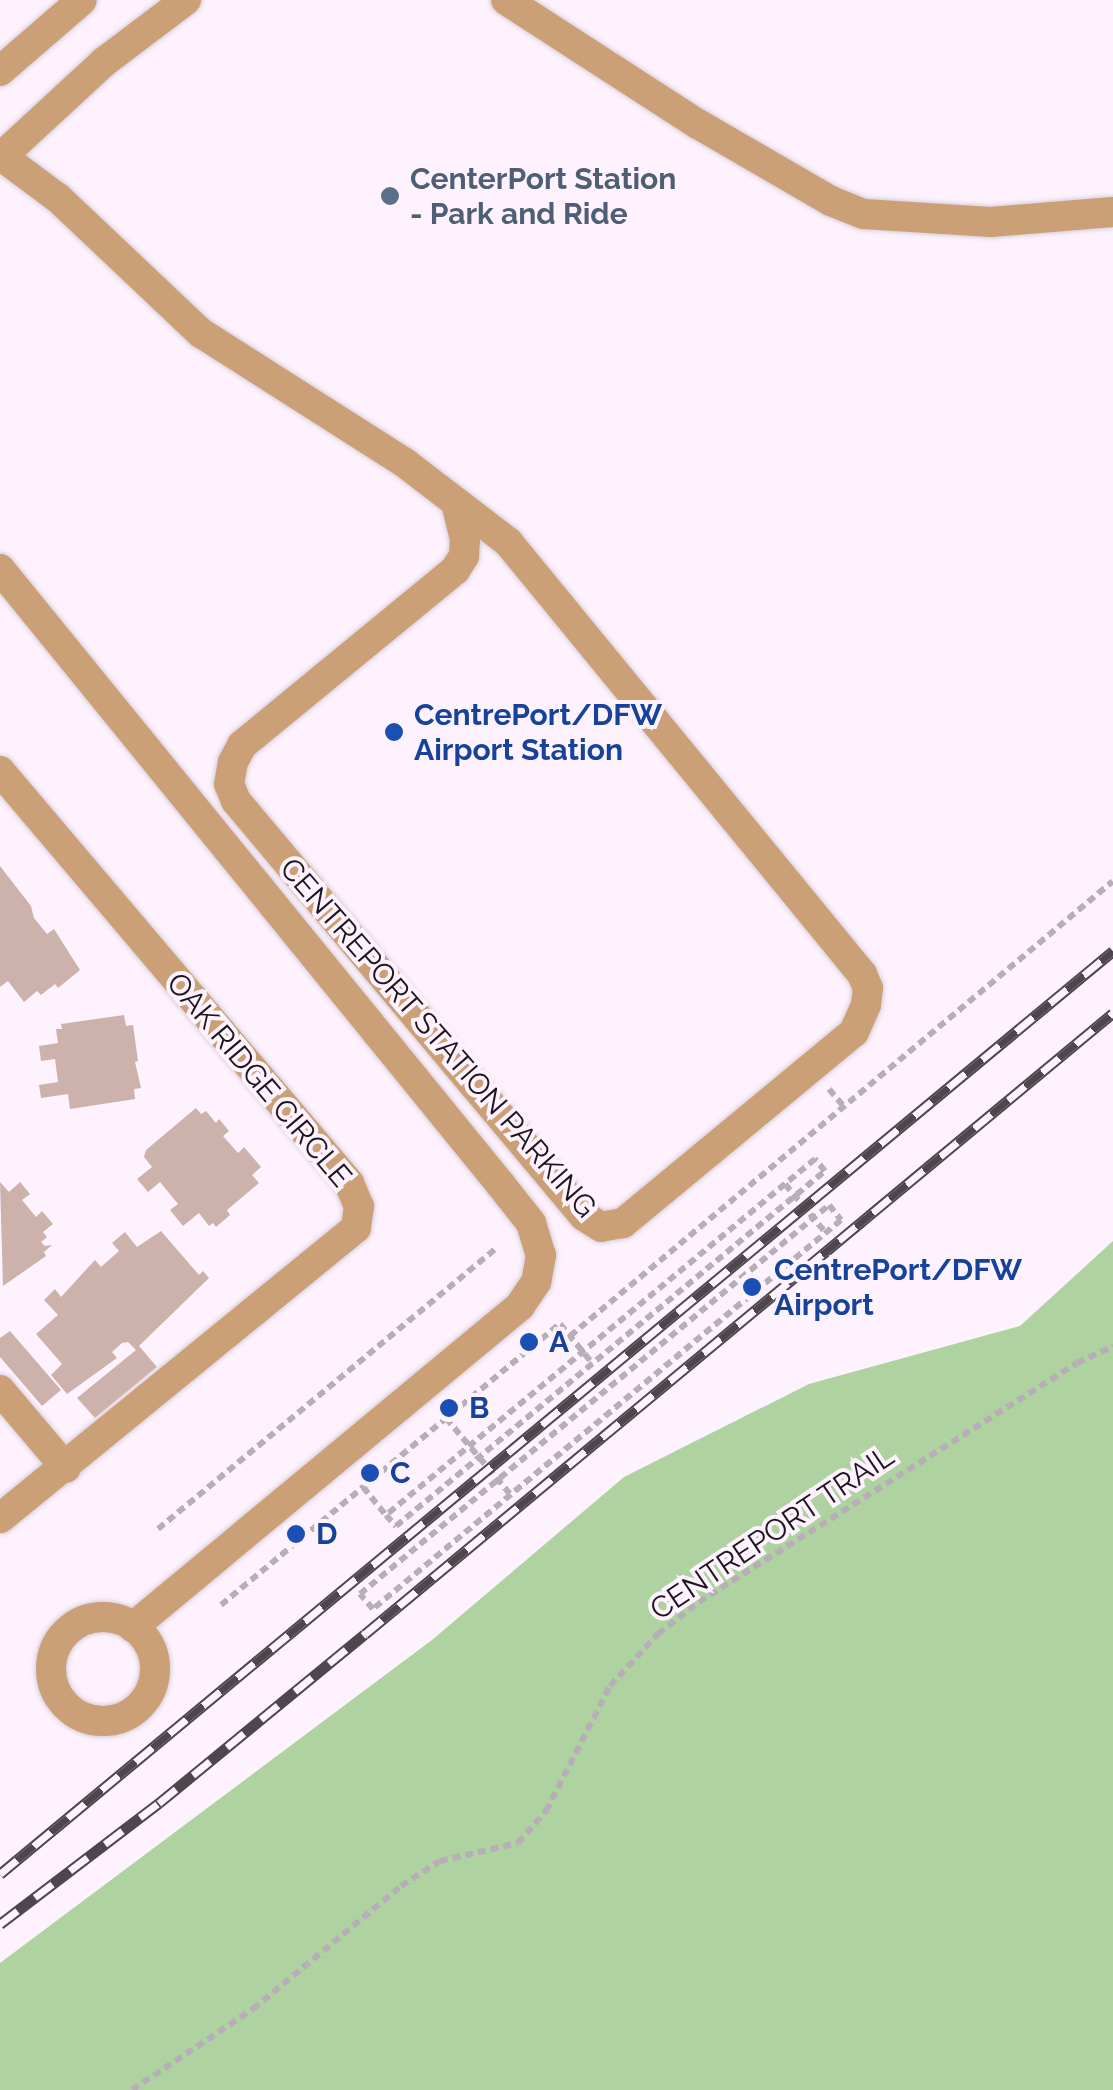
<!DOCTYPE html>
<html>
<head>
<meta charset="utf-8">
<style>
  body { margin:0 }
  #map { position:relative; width:1113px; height:2090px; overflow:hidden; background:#fdf2fd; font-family:Raleway,sans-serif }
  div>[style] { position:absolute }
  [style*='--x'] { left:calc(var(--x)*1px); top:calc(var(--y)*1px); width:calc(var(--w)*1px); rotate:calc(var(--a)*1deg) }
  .green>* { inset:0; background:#aed2a0 }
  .building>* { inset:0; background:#ccb2ab }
  .path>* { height:6px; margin-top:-3px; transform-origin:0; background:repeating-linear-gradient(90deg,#b8aeb8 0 8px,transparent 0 13px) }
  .roads { filter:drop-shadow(0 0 2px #d9cfd9) drop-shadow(0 0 2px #d9cfd9) }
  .minor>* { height:30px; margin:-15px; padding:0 15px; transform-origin:15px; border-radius:15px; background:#cba076 }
  .minor>.ring { margin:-15px; padding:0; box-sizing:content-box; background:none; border:30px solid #cba076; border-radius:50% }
  .rail>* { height:11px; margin-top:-5.5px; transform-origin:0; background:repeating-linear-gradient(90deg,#fdf2fd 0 22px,#4d464d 0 44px); box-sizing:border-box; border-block:2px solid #4d464d }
  .dots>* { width:28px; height:28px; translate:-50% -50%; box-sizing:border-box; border:5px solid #fdf2fd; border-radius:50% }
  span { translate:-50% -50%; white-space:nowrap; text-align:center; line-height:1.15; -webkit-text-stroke:8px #fdf2fd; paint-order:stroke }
  .service-label { font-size:30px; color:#4e5e75; font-weight:700 }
  .left { translate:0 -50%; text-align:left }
  .transit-label { font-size:30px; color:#164399; font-weight:700 }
  .street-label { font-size:30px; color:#1c161c }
</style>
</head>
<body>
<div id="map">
  <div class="green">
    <div style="clip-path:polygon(1113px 1241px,1113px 2090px,0 2090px,0 1963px,432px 1640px,624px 1477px,809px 1384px,1020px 1326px)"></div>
  </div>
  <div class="building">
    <div style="clip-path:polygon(0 866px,31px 906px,34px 918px,47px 934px,54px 929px,80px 970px,58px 988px,55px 984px,41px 995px,37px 991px,24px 1002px,8px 981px,0 987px)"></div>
    <div style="clip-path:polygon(124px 1015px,126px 1026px,133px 1025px,138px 1061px,135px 1062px,141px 1088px,134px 1089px,135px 1099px,70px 1109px,68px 1094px,41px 1098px,39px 1085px,58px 1082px,55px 1059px,41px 1061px,39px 1046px,58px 1043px,56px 1029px,62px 1029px,61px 1024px)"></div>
    <div style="clip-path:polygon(196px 1108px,201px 1114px,206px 1111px,216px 1123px,219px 1119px,229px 1131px,223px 1136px,238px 1153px,244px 1147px,261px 1167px,252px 1175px,259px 1183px,227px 1210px,230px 1215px,216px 1227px,213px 1223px,209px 1226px,199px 1213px,183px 1226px,170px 1210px,178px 1204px,160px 1182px,148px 1192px,137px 1179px,152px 1167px,144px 1157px,146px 1150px)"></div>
    <div style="clip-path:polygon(0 1182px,9px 1192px,20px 1182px,30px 1194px,22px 1200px,36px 1217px,42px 1211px,53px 1224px,43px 1232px,47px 1237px,41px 1242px,45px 1246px,52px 1245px,44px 1252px,46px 1256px,3px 1286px)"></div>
    <div style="clip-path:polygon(161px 1231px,199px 1275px,203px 1271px,209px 1278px,139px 1346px,157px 1367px,95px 1418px,77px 1398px,136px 1350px,128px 1342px,122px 1343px,112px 1352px,117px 1358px,67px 1394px,51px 1375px,62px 1364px,36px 1334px,58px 1315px,44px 1300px,55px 1289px,61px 1297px,95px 1260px,101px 1267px,119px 1251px,112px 1243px,125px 1232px,137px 1247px)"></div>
    <div style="clip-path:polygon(10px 1331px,61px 1390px,42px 1406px,0 1357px,0 1338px)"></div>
  </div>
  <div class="path">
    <div style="--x:829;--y:1089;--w:25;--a:50"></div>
    <div style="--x:785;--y:1184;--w:64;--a:50.1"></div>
    <div style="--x:829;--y:1205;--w:19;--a:51"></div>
    <div style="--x:841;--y:1220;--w:609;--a:140.27"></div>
    <div style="--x:373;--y:1609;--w:20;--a:-131"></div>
    <div style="--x:360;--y:1594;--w:609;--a:-39.67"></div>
    <div style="--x:570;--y:1336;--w:708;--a:-39.96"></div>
    <div style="--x:446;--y:1418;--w:99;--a:49.9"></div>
    <div style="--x:363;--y:1487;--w:36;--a:51"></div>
    <div style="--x:386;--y:1515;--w:15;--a:48"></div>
    <div style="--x:396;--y:1526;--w:557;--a:-39.61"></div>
    <div style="--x:825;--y:1171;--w:16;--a:-130"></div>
    <div style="--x:815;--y:1159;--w:557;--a:140.31"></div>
    <div style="--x:158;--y:1529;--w:440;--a:-39.7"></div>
    <div style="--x:221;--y:1605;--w:440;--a:-39.7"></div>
    <div style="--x:560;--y:1324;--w:52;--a:50.5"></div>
    <div style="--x:132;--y:2090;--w:146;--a:-33.8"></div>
    <div style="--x:253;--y:2009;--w:192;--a:-39.7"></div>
    <div style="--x:401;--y:1886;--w:46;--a:-32.7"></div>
    <div style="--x:440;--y:1861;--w:80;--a:-13"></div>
    <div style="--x:518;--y:1843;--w:43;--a:-48.8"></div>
    <div style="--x:546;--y:1811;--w:140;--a:-62.9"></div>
    <div style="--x:610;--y:1686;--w:71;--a:-47.3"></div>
    <div style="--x:658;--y:1634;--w:52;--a:-38"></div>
    <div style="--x:699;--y:1602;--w:447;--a:-32.3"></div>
    <div style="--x:1077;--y:1363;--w:40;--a:-25"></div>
  </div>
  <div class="roads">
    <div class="minor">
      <div style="--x:506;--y:0;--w:229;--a:32.9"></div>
      <div style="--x:698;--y:124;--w:154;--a:30.1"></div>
      <div style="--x:831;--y:201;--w:35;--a:22"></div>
      <div style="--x:864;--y:214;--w:127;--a:3.6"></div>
      <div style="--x:991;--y:222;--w:122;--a:-4.7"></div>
      <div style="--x:0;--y:71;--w:108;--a:-40.9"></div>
      <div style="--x:0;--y:155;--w:72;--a:36.6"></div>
      <div style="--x:58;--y:198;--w:197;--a:43.4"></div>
      <div style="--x:201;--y:333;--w:242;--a:32.5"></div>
      <div style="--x:405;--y:463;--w:130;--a:37.5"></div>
      <div style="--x:508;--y:542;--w:559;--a:50.67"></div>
      <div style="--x:862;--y:974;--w:15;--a:67"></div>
      <div style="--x:868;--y:988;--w:17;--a:97"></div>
      <div style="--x:866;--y:1005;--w:30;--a:114"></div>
      <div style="--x:854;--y:1032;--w:300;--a:140.4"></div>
      <div style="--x:623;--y:1223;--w:22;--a:170"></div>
      <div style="--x:601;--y:1227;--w:20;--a:-147"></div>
      <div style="--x:584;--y:1216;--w:542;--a:-129.98"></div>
      <div style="--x:236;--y:801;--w:18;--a:-112"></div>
      <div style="--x:229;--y:784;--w:22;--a:-80"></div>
      <div style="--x:233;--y:762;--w:19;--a:-62"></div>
      <div style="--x:242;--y:745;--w:276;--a:-39.4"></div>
      <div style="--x:455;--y:570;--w:17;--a:-57"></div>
      <div style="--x:464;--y:556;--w:17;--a:-87"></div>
      <div style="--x:465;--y:539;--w:36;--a:-104"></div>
      <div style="--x:0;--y:158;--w:142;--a:-42.7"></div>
      <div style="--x:104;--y:62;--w:103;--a:-37.1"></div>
      <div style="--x:0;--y:569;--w:794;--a:50.88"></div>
      <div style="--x:501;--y:1185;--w:48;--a:51.7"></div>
      <div style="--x:531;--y:1223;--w:34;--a:73"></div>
      <div style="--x:541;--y:1255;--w:27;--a:100"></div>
      <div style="--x:536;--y:1282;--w:29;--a:124"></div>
      <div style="--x:520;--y:1306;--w:503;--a:140.33"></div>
      <div style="--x:0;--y:771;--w:540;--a:49.73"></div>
      <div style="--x:349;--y:1183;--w:25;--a:67"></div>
      <div style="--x:359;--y:1206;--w:22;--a:98"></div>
      <div style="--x:356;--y:1228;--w:459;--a:140.8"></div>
      <div style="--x:0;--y:1390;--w:102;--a:49.8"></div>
      <div class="ring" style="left:51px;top:1617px;width:74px;height:74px"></div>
    </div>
  </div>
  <div class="rail">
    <div style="--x:0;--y:1874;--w:1446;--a:-39.67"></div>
    <div style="--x:0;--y:1924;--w:200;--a:-37.3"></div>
    <div style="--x:159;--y:1803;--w:266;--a:-39.4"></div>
    <div style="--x:365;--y:1634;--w:972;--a:-39.7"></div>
  </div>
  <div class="dots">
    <div style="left:390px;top:196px;background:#5c6f8a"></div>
    <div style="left:394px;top:732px;background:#1a4fb4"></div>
    <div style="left:752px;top:1287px;background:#1a4fb4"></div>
    <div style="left:529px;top:1342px;background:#1a4fb4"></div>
    <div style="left:449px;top:1408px;background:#1a4fb4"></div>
    <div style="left:370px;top:1473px;background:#1a4fb4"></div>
    <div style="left:296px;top:1534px;background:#1a4fb4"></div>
  </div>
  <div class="service-label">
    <span class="left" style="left:410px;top:196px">CenterPort Station<br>- Park and Ride</span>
  </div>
  <div class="transit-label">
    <span class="left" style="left:414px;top:732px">CentrePort/DFW<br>Airport Station</span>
    <span class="left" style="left:774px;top:1287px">CentrePort/DFW<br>Airport</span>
    <span class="left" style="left:549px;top:1342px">A</span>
    <span class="left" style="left:469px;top:1408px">B</span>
    <span class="left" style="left:390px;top:1473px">C</span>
    <span class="left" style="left:316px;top:1534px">D</span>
  </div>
  <div class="street-label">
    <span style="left:438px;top:1038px;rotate:49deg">CENTREPORT STATION PARKING</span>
    <span style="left:259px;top:1080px;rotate:50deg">OAK RIDGE CIRCLE</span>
    <span style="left:772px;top:1533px;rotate:-34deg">CENTREPORT TRAIL</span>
  </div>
</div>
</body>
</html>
